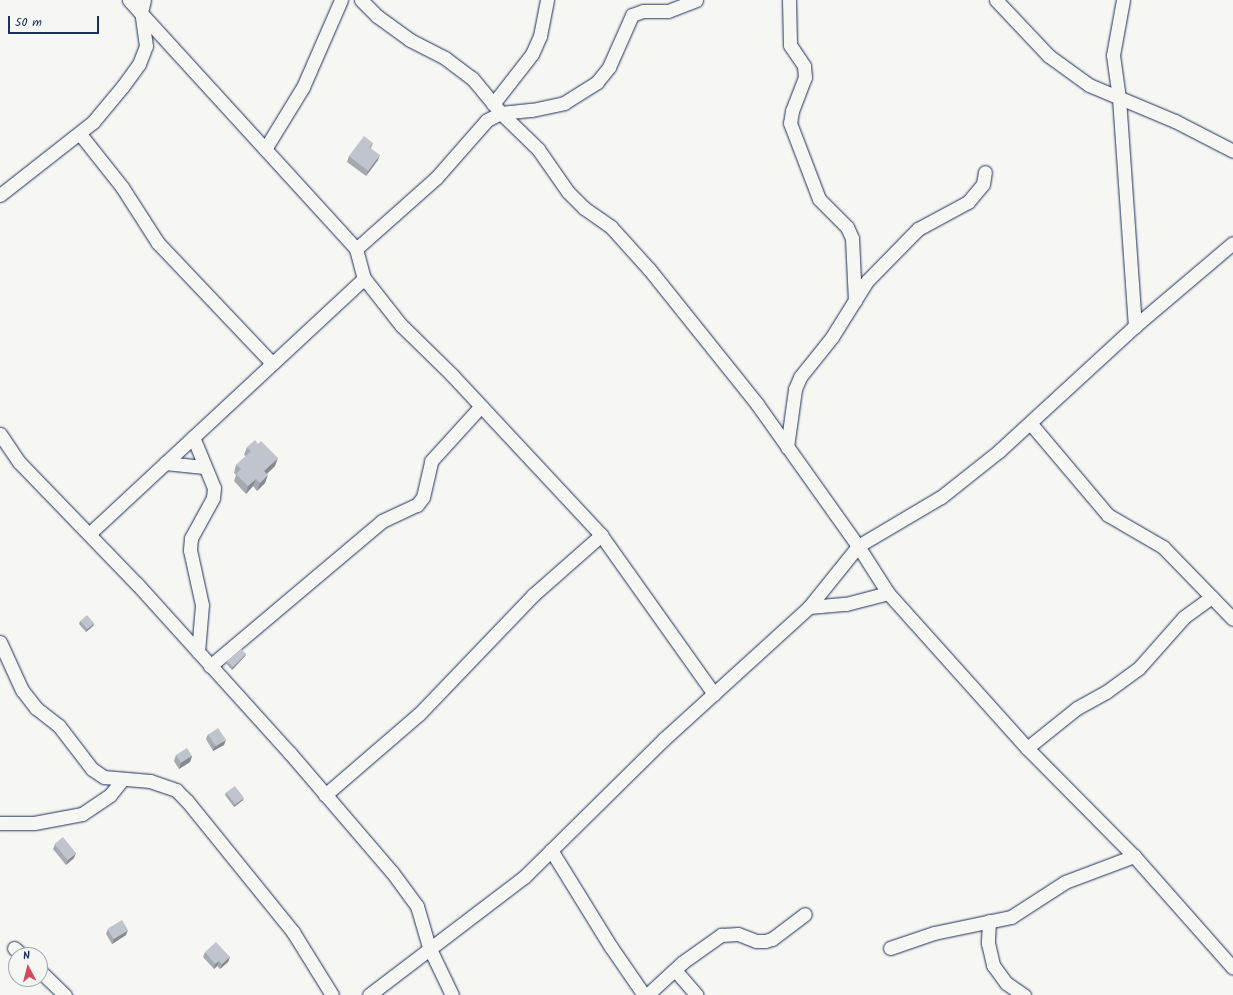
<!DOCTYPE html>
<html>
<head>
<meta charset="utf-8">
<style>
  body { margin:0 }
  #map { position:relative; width:1233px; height:995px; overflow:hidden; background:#f6f6f2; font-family:Kalam,sans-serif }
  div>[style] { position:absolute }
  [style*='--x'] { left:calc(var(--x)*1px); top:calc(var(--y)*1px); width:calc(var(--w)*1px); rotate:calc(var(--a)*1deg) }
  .roads { filter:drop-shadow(0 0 1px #1b2f5e) drop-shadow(0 0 1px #1b2f5e) }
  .minor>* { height:13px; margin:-6.5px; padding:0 6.5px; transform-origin:6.5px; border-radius:6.5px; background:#f6f6f2 }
  .wall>* { inset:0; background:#a5a9b0 }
  .shaded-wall>* { inset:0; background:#868990 }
  .building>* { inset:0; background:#c0c4cd; transform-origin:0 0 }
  span { translate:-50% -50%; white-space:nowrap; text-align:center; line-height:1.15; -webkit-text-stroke:3px #f6f6f2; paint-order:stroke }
  .north { position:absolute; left:8px; top:947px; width:40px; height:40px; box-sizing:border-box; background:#f6f6f2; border:1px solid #9ea6b7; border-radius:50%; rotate:353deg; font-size:11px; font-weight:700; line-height:16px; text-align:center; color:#1b2f5e }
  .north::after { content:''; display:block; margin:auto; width:14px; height:18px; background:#d1495b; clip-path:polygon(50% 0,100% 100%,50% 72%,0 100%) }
  .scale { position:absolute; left:8px; top:16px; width:91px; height:18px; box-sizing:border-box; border:2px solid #1b2f5e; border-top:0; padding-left:5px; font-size:12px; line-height:14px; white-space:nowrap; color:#1b2f5e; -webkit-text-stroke:3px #f6f6f2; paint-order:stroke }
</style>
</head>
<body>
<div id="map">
  <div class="roads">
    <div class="minor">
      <div style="--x:129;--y:0;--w:337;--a:47.6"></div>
      <div style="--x:356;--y:249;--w:30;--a:75"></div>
      <div style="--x:364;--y:278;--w:60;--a:51.8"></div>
      <div style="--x:401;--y:325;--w:71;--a:44.4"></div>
      <div style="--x:452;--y:375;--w:219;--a:47"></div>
      <div style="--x:601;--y:535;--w:195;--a:54.6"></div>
      <div style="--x:361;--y:0;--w:23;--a:45"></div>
      <div style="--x:377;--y:16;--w:41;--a:36"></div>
      <div style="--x:410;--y:40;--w:39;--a:27"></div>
      <div style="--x:445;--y:58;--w:34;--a:37"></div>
      <div style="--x:472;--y:78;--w:45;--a:50.4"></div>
      <div style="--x:501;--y:113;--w:52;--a:44.2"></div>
      <div style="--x:538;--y:149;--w:52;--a:55.1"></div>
      <div style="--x:568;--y:192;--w:23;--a:45"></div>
      <div style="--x:584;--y:208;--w:33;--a:35"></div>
      <div style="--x:611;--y:227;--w:57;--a:47.9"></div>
      <div style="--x:649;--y:269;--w:173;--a:51.3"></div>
      <div style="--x:757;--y:404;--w:174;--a:54.6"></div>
      <div style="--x:858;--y:546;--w:56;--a:57.4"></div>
      <div style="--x:888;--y:593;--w:208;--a:48.1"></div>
      <div style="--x:1027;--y:748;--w:152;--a:45.3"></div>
      <div style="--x:1134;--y:856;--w:149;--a:48.5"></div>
      <div style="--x:789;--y:0;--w:45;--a:88.7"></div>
      <div style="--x:790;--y:45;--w:25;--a:56"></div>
      <div style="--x:804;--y:66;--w:11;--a:85"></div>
      <div style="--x:805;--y:77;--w:36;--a:111"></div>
      <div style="--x:792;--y:111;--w:12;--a:99"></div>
      <div style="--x:790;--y:123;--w:81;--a:69.1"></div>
      <div style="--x:819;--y:199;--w:40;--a:45"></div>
      <div style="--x:847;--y:227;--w:12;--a:66"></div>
      <div style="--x:852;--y:238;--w:63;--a:87.3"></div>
      <div style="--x:996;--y:0;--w:77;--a:46.6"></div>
      <div style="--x:1049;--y:56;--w:49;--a:35.9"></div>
      <div style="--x:1089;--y:85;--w:93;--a:22.7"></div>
      <div style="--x:1175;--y:121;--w:65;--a:27.3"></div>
      <div style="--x:1123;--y:0;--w:56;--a:100.3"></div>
      <div style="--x:1113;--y:55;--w:43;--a:82.1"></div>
      <div style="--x:1119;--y:98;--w:229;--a:86"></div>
      <div style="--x:493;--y:104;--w:63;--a:-52"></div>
      <div style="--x:532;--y:54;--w:20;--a:-66"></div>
      <div style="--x:540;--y:36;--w:37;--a:-79"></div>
      <div style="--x:80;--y:134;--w:68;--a:51.6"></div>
      <div style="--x:122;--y:187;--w:67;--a:57.3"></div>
      <div style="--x:158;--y:243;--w:166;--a:46.5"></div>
      <div style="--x:265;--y:149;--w:73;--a:-58.5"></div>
      <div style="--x:303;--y:87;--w:95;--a:-66.4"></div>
      <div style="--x:0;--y:195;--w:118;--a:-38.1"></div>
      <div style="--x:93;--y:122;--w:47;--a:-50.2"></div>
      <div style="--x:123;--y:86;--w:27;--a:-54"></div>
      <div style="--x:139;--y:64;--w:19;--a:-69"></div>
      <div style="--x:146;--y:46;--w:34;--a:-98"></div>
      <div style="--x:141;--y:12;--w:12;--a:-76"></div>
      <div style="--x:356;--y:249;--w:107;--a:-41.6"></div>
      <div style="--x:436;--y:178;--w:77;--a:-48.7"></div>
      <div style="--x:487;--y:120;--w:16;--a:-27"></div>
      <div style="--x:501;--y:113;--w:31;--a:-6"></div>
      <div style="--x:532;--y:110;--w:33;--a:-12"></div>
      <div style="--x:564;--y:103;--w:39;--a:-32"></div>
      <div style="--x:597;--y:82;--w:19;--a:-51"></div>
      <div style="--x:609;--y:67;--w:57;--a:-66.1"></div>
      <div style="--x:632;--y:15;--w:12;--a:-20"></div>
      <div style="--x:643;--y:11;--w:25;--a:0"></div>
      <div style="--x:668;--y:11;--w:30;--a:-21"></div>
      <div style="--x:1031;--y:424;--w:119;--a:49.8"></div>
      <div style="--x:1108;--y:515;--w:64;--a:30.2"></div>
      <div style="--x:1163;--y:547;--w:100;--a:45.8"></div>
      <div style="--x:0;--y:434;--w:34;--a:56"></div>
      <div style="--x:19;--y:462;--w:170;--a:46"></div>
      <div style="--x:137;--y:584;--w:227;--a:47.9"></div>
      <div style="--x:289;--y:752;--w:158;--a:49.4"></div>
      <div style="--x:392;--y:872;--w:42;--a:53.7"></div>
      <div style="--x:417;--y:906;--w:43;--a:73.7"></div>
      <div style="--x:429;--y:947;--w:53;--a:64.4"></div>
      <div style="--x:193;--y:437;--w:55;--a:67.6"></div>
      <div style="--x:214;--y:488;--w:10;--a:96"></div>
      <div style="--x:213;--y:498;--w:46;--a:118.8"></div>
      <div style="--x:191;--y:538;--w:12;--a:95"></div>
      <div style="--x:190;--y:550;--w:56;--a:77.7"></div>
      <div style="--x:202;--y:605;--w:47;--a:94.9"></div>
      <div style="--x:787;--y:447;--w:59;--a:-82.1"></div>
      <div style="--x:795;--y:389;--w:13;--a:-67"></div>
      <div style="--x:800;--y:377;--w:51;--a:-51.3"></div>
      <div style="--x:832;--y:337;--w:66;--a:-58"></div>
      <div style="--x:867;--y:281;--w:73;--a:-45.6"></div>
      <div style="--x:918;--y:229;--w:57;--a:-28.4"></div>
      <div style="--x:968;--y:202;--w:23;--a:-50"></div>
      <div style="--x:983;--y:184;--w:12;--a:-81"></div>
      <div style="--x:165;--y:463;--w:39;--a:6"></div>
      <div style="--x:90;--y:533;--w:374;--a:-42.9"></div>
      <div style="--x:809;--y:607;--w:37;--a:-5"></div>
      <div style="--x:846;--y:604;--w:43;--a:-14.7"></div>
      <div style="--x:0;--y:642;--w:53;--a:65.4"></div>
      <div style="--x:22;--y:690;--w:23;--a:52"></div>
      <div style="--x:36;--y:708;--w:29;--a:38"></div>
      <div style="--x:59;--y:726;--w:54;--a:52.5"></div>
      <div style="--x:92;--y:769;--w:14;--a:34"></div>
      <div style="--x:104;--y:777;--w:46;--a:5"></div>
      <div style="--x:150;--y:781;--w:28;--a:19"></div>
      <div style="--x:176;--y:790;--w:16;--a:45"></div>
      <div style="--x:187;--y:801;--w:169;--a:51"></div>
      <div style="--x:293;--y:932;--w:74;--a:58.2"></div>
      <div style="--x:210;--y:666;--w:225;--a:-40.1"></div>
      <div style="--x:382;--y:521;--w:38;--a:-25"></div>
      <div style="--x:417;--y:505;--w:10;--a:-53"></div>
      <div style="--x:423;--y:497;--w:37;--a:-77"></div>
      <div style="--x:431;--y:461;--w:74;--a:-47.7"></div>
      <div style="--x:1027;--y:748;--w:64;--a:-38.7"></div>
      <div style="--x:1077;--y:708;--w:33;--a:-29"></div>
      <div style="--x:1106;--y:692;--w:39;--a:-36"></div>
      <div style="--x:1138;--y:669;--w:69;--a:-48.5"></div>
      <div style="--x:1184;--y:617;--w:34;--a:-36"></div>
      <div style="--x:325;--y:795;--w:124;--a:-40.8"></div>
      <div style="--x:419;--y:714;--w:165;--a:-46.2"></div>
      <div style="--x:533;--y:595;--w:91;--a:-41.4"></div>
      <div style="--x:0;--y:823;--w:34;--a:0"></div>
      <div style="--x:34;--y:823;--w:49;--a:-10.6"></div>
      <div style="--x:82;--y:814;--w:34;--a:-34"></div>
      <div style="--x:110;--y:795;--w:19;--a:-51"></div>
      <div style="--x:551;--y:850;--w:114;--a:58.3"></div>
      <div style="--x:611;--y:947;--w:58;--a:55.5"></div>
      <div style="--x:989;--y:921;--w:22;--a:93"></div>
      <div style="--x:988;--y:943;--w:23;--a:77"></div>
      <div style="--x:993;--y:965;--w:22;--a:54"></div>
      <div style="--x:1006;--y:983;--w:22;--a:34"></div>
      <div style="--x:14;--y:948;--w:11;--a:41"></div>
      <div style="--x:890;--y:948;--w:46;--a:-18.8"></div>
      <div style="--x:934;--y:933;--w:79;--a:-11.7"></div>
      <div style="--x:1011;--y:917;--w:64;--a:-32.9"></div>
      <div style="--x:1065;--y:882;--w:74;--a:-20.6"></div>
      <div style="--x:675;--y:970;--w:33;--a:49"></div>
      <div style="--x:40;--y:971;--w:35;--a:44"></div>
      <div style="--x:369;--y:995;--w:195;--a:-37.3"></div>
      <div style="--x:524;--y:877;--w:197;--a:-44.6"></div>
      <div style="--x:664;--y:739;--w:196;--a:-42.3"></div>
      <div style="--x:809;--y:607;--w:78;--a:-51.2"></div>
      <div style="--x:858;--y:546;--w:96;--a:-30.6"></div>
      <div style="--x:941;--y:497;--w:74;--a:-38.4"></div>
      <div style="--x:999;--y:451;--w:185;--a:-42.6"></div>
      <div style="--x:1135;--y:326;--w:128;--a:-40.3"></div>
      <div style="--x:647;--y:995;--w:49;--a:-42.5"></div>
      <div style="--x:683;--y:962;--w:47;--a:-35.4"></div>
      <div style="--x:721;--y:935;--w:17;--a:-3"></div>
      <div style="--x:738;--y:934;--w:19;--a:21"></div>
      <div style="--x:756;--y:941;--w:9;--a:0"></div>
      <div style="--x:765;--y:941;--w:7;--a:-16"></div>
      <div style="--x:772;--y:939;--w:41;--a:-37.1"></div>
    </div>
  </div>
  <div class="wall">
    <div style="clip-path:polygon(373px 143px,371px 148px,378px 160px,366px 176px,347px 162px,349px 156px)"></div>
    <div style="clip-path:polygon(247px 447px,275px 466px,267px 474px,265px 483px,257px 491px,253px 486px,246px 494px,234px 481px,236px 475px,234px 473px,236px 465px,246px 456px,244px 455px)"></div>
    <div style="clip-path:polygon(80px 621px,94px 623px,93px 626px,86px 632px,79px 624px)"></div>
    <div style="clip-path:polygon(246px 654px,245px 656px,232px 670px,226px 663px,227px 661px)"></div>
    <div style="clip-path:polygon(208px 734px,224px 745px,213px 751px,206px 739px)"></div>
    <div style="clip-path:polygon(176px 755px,192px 756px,190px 762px,179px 769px,174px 761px)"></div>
    <div style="clip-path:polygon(226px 792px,243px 800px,234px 807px,225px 795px)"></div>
    <div style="clip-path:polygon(55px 844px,74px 858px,66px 865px,53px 849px)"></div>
    <div style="clip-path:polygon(108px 929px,126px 935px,112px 944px,106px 934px)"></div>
    <div style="clip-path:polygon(205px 952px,230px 957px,228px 962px,220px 969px,217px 966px,214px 969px,203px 957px)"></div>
  </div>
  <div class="shaded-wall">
    <div style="clip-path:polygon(380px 155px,378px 160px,366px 176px,368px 171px)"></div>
    <div style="clip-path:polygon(278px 458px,275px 466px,261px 479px,264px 471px)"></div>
    <div style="clip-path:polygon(268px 475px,265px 483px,257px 491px,260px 483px)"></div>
    <div style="clip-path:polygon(256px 479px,253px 486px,246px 494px,248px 486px)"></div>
    <div style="clip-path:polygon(94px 623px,93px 626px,86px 632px,87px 629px)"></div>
    <div style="clip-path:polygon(246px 654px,245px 656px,232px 670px,233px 667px)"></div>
    <div style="clip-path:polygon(226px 740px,224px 745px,213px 751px,215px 746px)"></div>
    <div style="clip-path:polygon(192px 756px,190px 762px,179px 769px,181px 763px)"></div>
    <div style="clip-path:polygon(244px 798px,243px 800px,234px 807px,235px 804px)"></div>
    <div style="clip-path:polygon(76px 853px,74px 858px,66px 865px,68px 860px)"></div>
    <div style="clip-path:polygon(128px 930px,126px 935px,112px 944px,114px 939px)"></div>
    <div style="clip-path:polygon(230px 957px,228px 962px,220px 969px,222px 964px)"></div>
    <div style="clip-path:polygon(219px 961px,217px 966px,214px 969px,215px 964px)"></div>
  </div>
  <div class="building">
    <div style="clip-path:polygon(364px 136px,373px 143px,369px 147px,380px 155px,368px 171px,349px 156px)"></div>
    <div style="clip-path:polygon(255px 440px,258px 444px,261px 441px,278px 458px,264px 471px,268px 475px,260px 483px,256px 479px,248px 486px,236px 474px,241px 469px,236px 465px,251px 451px,247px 447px)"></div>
    <div style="left:87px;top:615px;width:11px;height:9px;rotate:49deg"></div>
    <div style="clip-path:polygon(241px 649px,246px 654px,233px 667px,227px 661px)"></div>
    <div style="left:218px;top:728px;width:14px;height:12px;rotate:56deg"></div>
    <div style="left:187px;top:748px;width:9px;height:13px;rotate:58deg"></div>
    <div style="left:235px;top:786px;width:15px;height:11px;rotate:53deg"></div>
    <div style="left:63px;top:837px;width:21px;height:11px;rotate:51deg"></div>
    <div style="left:122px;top:920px;width:12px;height:17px;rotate:59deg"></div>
    <div style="clip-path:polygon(216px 942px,230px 957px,222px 964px,219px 961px,215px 964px,205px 952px)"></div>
  </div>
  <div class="north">N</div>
  <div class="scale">50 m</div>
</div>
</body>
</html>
